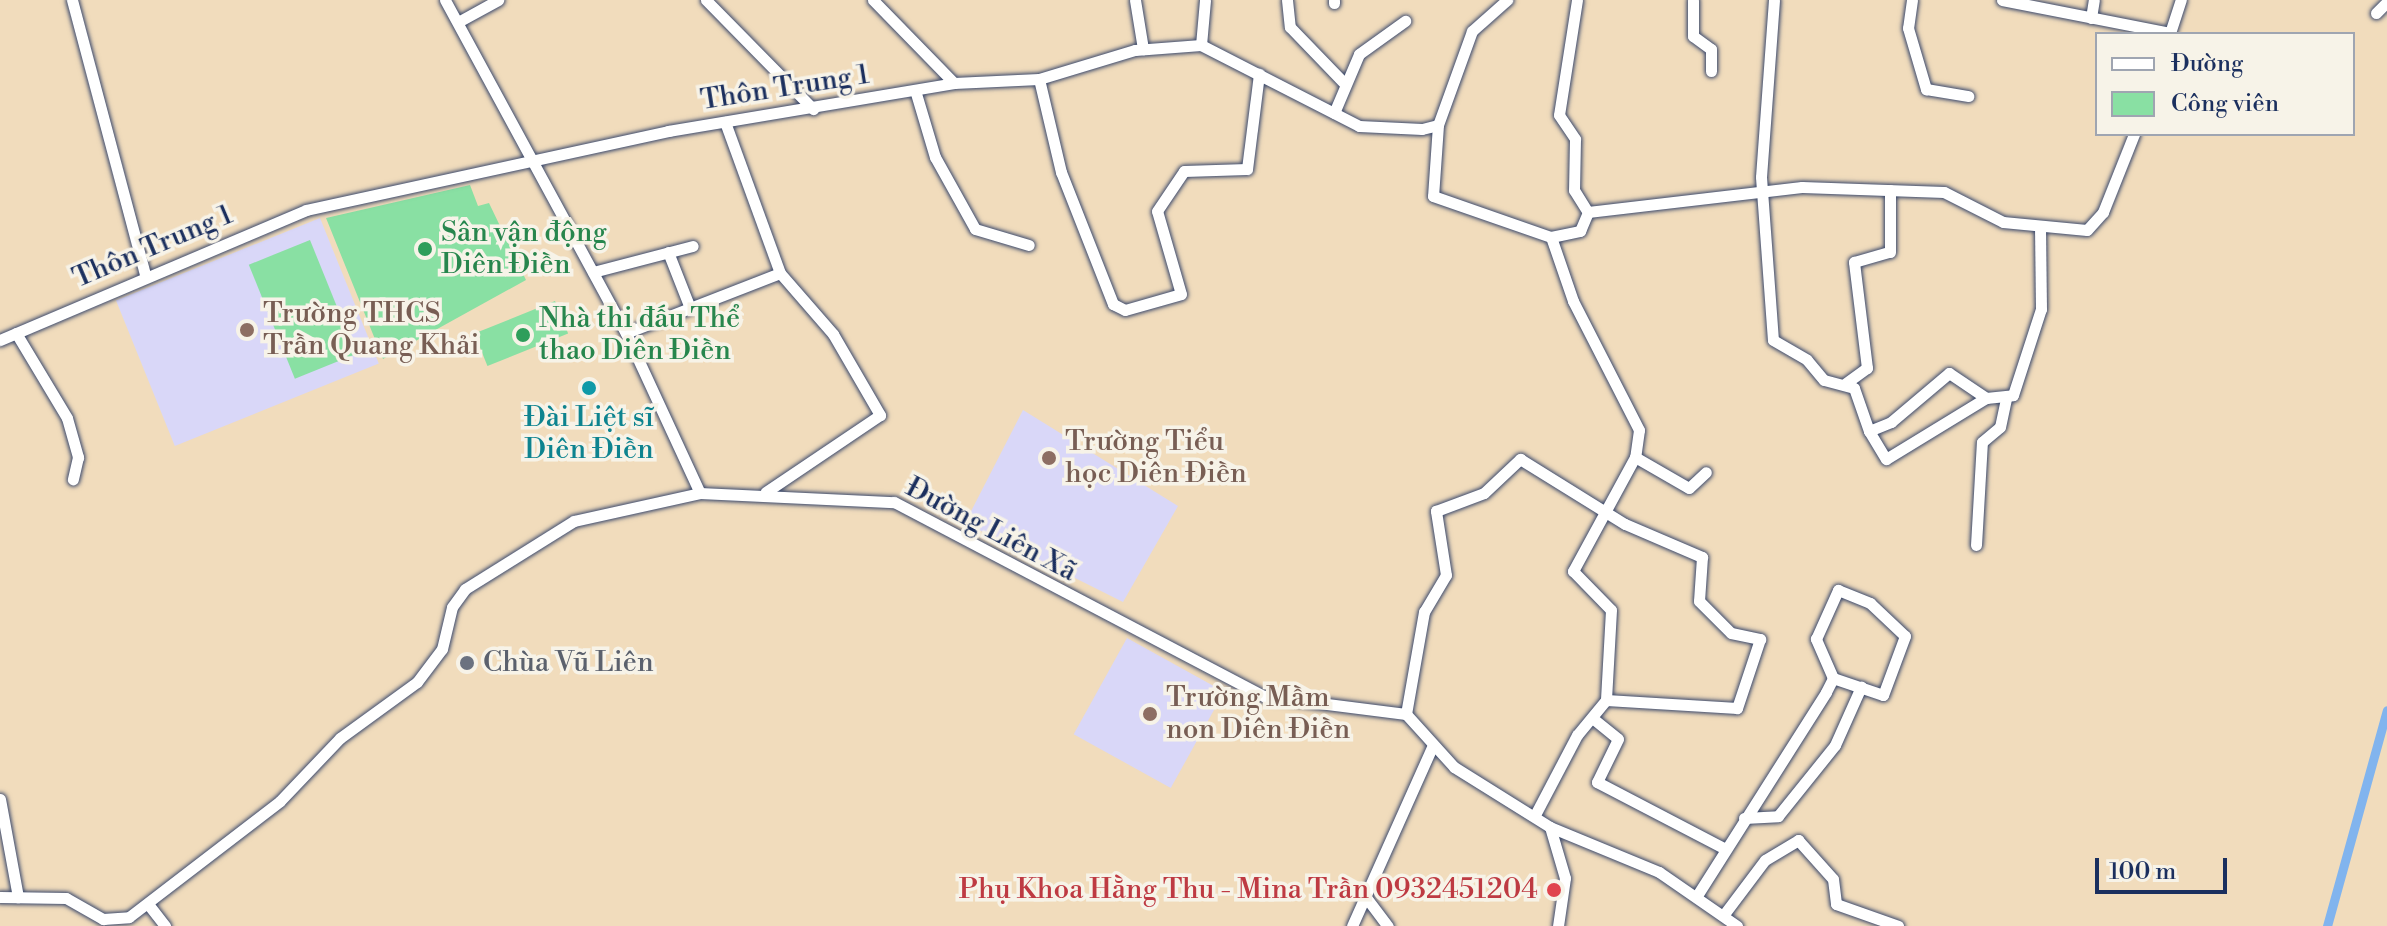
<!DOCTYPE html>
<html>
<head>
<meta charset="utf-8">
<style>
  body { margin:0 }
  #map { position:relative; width:2387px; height:926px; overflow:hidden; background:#f1dcbc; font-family:"Libre Bodoni",serif }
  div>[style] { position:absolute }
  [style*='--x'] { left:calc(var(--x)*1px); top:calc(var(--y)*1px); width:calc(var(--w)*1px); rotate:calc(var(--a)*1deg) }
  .built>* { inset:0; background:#d9d7f8; transform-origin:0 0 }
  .green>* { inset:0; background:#89e0a3; transform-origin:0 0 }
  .canal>* { height:9px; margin:-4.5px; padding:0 4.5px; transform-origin:4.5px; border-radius:4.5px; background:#81b4ee }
  .roads { filter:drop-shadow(0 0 2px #3b496c) drop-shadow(0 0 2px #3b496c) }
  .minor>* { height:11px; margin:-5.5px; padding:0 5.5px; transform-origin:5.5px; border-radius:5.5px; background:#fff }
  .dots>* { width:22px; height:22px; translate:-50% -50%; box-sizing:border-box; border:4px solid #f7f3e8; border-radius:50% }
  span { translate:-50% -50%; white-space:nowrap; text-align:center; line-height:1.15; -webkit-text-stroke:7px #f7f3e8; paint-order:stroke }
  .street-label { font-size:28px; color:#1b2f5e }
  .leisure-label { font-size:28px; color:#27864d }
  .left { translate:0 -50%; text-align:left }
  .education-label { font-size:28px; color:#785e54 }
  .culture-label { font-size:28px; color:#0d838f }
  .worship-label { font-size:28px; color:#5b616d }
  .health-label { font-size:28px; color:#be3a42 }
  .right { translate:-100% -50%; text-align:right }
  .legend { position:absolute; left:2095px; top:32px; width:260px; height:104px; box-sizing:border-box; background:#f7f3e8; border:2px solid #9fa5b1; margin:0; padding:10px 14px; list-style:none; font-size:24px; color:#1b2f5e }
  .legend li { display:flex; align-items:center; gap:16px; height:40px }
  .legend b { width:40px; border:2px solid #9fa5b1 }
  .scale { position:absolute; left:2095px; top:858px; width:132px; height:36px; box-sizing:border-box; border:4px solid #1b2f5e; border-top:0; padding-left:10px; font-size:24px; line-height:28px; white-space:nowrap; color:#1b2f5e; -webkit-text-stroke:6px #f7f3e8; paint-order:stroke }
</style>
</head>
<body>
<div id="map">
  <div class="built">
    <div style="left:320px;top:218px;width:157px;height:220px;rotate:68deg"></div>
    <div style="clip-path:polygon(1023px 410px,1178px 506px,1123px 602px,965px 523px)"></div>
    <div style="left:1127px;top:638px;width:111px;height:110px;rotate:29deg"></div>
  </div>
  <div class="green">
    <div style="clip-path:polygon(470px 185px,478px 206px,489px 203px,526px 280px,383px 359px,326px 218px)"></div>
    <div style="left:310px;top:240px;width:123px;height:66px;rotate:68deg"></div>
    <div style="left:555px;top:301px;width:35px;height:87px;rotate:68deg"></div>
  </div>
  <div class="canal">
    <div style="--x:2327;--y:926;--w:224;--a:-74.5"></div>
  </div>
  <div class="roads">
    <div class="minor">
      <div style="--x:72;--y:0;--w:285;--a:75.1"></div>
      <div style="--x:445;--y:0;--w:379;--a:61.5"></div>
      <div style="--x:626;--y:333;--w:176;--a:65.2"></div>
      <div style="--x:700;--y:493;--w:194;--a:2.7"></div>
      <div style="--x:894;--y:502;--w:418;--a:27.7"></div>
      <div style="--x:1264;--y:696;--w:143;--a:7.2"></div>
      <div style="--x:1406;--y:714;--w:72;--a:47.8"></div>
      <div style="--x:1454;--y:767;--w:113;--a:32"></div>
      <div style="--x:1550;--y:827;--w:53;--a:73.6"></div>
      <div style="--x:1565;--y:878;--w:49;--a:98.3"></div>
      <div style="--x:706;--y:0;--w:153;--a:45.5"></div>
      <div style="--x:873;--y:0;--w:116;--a:45.7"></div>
      <div style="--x:1135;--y:0;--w:50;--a:80.7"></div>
      <div style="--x:1287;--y:0;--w:27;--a:84"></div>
      <div style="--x:1290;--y:27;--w:79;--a:46"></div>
      <div style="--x:1334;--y:0;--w:3;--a:90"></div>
      <div style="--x:1577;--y:0;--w:116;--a:98.9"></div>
      <div style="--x:1559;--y:115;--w:29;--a:56"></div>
      <div style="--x:1575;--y:139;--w:51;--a:91.1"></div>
      <div style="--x:1574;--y:190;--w:26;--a:58"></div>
      <div style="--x:1693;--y:0;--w:36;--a:90"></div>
      <div style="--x:1693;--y:36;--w:22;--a:36"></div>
      <div style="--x:1711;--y:49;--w:22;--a:90"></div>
      <div style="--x:1774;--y:0;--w:177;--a:94.2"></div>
      <div style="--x:1761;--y:177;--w:163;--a:85.8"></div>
      <div style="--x:1773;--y:340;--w:39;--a:30"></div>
      <div style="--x:1807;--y:360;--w:26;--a:50"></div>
      <div style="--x:1824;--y:380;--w:31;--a:15"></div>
      <div style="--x:1854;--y:388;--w:46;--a:70.8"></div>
      <div style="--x:1869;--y:431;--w:24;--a:-22"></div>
      <div style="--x:1891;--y:422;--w:76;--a:-40.2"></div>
      <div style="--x:1949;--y:373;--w:45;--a:34"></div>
      <div style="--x:1986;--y:398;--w:27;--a:-6"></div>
      <div style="--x:2013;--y:395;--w:90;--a:-72"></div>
      <div style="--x:2041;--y:309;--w:82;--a:-90.7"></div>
      <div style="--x:1912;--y:0;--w:28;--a:98"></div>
      <div style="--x:1908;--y:28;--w:64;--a:73.6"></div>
      <div style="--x:1926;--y:89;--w:43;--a:9.5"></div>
      <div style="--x:2002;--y:0;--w:171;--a:11.1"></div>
      <div style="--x:2170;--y:33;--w:35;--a:-72"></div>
      <div style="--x:2376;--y:13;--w:16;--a:-45"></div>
      <div style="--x:2091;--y:18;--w:18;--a:-81"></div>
      <div style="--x:458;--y:22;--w:46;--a:-28.8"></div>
      <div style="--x:1201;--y:45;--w:45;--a:-84.9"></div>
      <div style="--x:1039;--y:79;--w:96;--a:76.7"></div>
      <div style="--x:1061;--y:172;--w:142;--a:68.5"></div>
      <div style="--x:1113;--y:304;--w:13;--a:27"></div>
      <div style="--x:1125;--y:310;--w:58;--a:-15.9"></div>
      <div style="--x:1181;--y:294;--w:86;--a:-106.1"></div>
      <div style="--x:1157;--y:211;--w:48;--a:-56"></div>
      <div style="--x:1184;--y:171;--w:63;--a:-1.8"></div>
      <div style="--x:1247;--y:169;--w:96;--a:-82.8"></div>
      <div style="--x:915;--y:90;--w:70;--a:73.4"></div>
      <div style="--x:935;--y:157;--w:82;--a:60.9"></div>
      <div style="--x:975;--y:229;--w:56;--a:16.5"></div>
      <div style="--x:1334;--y:113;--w:64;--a:-67"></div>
      <div style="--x:1359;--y:54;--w:57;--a:-35.7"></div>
      <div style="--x:725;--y:122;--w:161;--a:70"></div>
      <div style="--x:780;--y:273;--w:81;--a:49"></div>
      <div style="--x:833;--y:334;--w:94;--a:59.9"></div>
      <div style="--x:880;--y:415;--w:138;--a:146"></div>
      <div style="--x:1438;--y:125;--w:71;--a:94"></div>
      <div style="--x:1433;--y:196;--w:125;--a:19.2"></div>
      <div style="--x:1551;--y:237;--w:68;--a:71"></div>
      <div style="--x:1573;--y:301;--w:145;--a:62.9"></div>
      <div style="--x:1639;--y:430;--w:27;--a:98"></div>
      <div style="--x:1635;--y:457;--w:130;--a:118.5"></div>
      <div style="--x:1573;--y:571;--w:54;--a:45.7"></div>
      <div style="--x:1611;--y:610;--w:90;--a:93.2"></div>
      <div style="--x:1606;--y:700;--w:45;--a:129.6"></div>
      <div style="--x:1577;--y:735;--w:88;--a:117.7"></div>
      <div style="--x:1551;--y:237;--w:30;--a:-12"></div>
      <div style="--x:1580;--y:231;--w:21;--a:-67"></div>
      <div style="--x:1588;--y:212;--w:215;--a:-6.7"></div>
      <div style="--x:1802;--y:187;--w:142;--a:2"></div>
      <div style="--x:1944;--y:192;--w:66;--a:27"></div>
      <div style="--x:2003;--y:222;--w:84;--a:5.4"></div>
      <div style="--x:2087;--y:230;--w:24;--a:-48"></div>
      <div style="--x:2103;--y:212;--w:84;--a:-68.3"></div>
      <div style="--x:668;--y:252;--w:60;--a:68.6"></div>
      <div style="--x:593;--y:272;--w:103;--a:-14.6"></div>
      <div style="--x:16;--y:333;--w:99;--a:59"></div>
      <div style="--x:67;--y:418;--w:41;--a:74.2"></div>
      <div style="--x:78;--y:457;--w:23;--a:103"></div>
      <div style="--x:626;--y:333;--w:165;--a:-21.3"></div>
      <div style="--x:0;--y:340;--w:332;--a:-23"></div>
      <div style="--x:306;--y:210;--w:371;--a:-12.3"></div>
      <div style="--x:668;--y:131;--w:290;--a:-9.5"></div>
      <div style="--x:954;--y:83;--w:85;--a:-2.7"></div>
      <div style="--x:1039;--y:79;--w:100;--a:-16.8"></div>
      <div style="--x:1135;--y:50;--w:66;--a:-4.3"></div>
      <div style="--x:1201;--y:45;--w:178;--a:27.1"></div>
      <div style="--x:1359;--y:126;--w:63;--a:2.7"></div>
      <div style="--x:1422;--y:129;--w:16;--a:-14"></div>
      <div style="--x:1438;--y:125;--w:100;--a:-70.1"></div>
      <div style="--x:1472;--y:31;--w:47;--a:-41.5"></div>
      <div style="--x:1846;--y:383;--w:26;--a:-36"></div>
      <div style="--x:1867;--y:368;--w:107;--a:-97"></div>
      <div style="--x:1854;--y:262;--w:37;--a:-16"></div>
      <div style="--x:1890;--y:252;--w:62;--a:-90"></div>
      <div style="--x:1869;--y:431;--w:33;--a:59"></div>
      <div style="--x:1886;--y:459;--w:117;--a:-31.4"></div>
      <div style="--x:1635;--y:457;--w:62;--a:29.9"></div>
      <div style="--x:1689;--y:488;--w:23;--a:-43"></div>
      <div style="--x:1976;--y:545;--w:103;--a:-86.7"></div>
      <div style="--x:1982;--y:442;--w:23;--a:-40"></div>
      <div style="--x:2000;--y:427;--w:30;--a:-78"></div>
      <div style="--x:1406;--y:714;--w:104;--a:-80"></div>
      <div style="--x:1424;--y:612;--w:43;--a:-59.3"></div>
      <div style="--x:1446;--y:575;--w:65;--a:-98.9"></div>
      <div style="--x:1436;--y:511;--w:51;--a:-20.6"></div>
      <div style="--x:1484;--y:493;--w:50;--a:-43.4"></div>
      <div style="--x:1520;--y:459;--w:123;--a:31.8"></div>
      <div style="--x:1625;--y:524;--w:84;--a:23.2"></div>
      <div style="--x:1702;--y:557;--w:44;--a:93.9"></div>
      <div style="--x:1699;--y:601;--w:45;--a:45"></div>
      <div style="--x:1731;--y:633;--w:30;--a:12"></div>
      <div style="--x:1760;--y:639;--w:73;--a:108.4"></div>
      <div style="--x:1737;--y:708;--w:131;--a:-176.5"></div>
      <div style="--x:1596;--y:721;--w:28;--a:39"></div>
      <div style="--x:1618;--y:739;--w:48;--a:116"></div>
      <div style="--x:1597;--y:782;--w:143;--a:27.5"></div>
      <div style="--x:0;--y:799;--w:100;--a:79.6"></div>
      <div style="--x:1744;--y:818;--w:34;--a:-3"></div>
      <div style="--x:1778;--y:816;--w:91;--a:-51.2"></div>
      <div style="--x:1835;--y:745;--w:64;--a:-65.9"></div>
      <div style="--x:1550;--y:827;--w:118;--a:22.4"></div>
      <div style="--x:1659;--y:872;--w:95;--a:34.7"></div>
      <div style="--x:1698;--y:894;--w:239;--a:-57.6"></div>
      <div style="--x:1826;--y:692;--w:16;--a:-63"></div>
      <div style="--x:1833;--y:678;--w:43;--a:-113.6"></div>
      <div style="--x:1816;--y:639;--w:54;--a:-65.8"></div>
      <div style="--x:1838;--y:590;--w:35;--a:22"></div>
      <div style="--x:1870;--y:603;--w:48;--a:43.3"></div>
      <div style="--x:1905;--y:636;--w:63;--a:110.4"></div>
      <div style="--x:1883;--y:695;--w:53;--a:-161.2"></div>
      <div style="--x:1365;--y:896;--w:38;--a:53"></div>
      <div style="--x:0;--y:897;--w:66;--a:0.9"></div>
      <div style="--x:66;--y:898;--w:43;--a:29.6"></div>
      <div style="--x:103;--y:919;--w:26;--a:-4"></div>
      <div style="--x:129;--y:917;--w:190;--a:-37.5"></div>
      <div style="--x:280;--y:801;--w:87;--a:-46.4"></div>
      <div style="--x:340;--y:738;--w:95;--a:-36"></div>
      <div style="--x:417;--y:682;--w:41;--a:-52.9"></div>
      <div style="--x:442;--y:649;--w:43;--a:-76.6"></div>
      <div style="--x:452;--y:607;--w:22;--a:-54"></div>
      <div style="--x:465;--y:589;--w:128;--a:-32"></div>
      <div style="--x:574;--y:521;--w:129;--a:-12.5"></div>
      <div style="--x:148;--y:904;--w:28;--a:52"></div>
      <div style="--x:1725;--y:913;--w:66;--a:-53"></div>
      <div style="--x:1765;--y:860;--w:39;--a:-31"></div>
      <div style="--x:1798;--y:840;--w:52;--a:48.1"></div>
      <div style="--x:1833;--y:879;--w:25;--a:83"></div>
      <div style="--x:1836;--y:904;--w:66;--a:19.5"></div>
      <div style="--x:1352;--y:926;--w:198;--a:-65.9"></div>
    </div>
  </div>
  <div class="dots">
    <div style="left:425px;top:249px;background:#2e9e5b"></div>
    <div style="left:247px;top:330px;background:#8d6e63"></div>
    <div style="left:523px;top:335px;background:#2e9e5b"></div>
    <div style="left:589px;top:388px;background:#0f9aa8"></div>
    <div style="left:1049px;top:458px;background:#8d6e63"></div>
    <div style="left:467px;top:663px;background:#6b7280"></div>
    <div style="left:1150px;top:714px;background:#8d6e63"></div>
    <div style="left:1554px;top:890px;background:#e0444e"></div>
  </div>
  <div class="street-label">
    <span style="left:785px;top:88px;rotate:-9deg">Thôn Trung 1</span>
    <span style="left:153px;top:247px;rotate:-23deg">Thôn Trung 1</span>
    <span style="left:991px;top:530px;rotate:28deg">Đường Liên Xã</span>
  </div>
  <div class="leisure-label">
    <span class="left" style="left:441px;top:249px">Sân vận động<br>Diên Điền</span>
    <span class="left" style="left:539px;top:335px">Nhà thi đấu Thể<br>thao Diên Điền</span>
  </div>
  <div class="education-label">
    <span class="left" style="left:263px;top:330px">Trường THCS<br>Trần Quang Khải</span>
    <span class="left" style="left:1065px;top:458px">Trường Tiểu<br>học Diên Điền</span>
    <span class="left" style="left:1166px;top:714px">Trường Mầm<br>non Diên Điền</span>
  </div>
  <div class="culture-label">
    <span style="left:589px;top:434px">Đài Liệt sĩ<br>Diên Điền</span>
  </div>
  <div class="worship-label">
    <span class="left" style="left:483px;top:663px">Chùa Vũ Liên</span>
  </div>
  <div class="health-label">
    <span class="right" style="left:1538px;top:890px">Phụ Khoa Hằng Thu - Mina Trần 0932451204</span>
  </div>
  <ul class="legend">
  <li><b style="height:10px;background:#fff"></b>Đường</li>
  <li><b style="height:22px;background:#89e0a3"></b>Công viên</li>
  </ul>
  <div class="scale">100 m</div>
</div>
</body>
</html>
